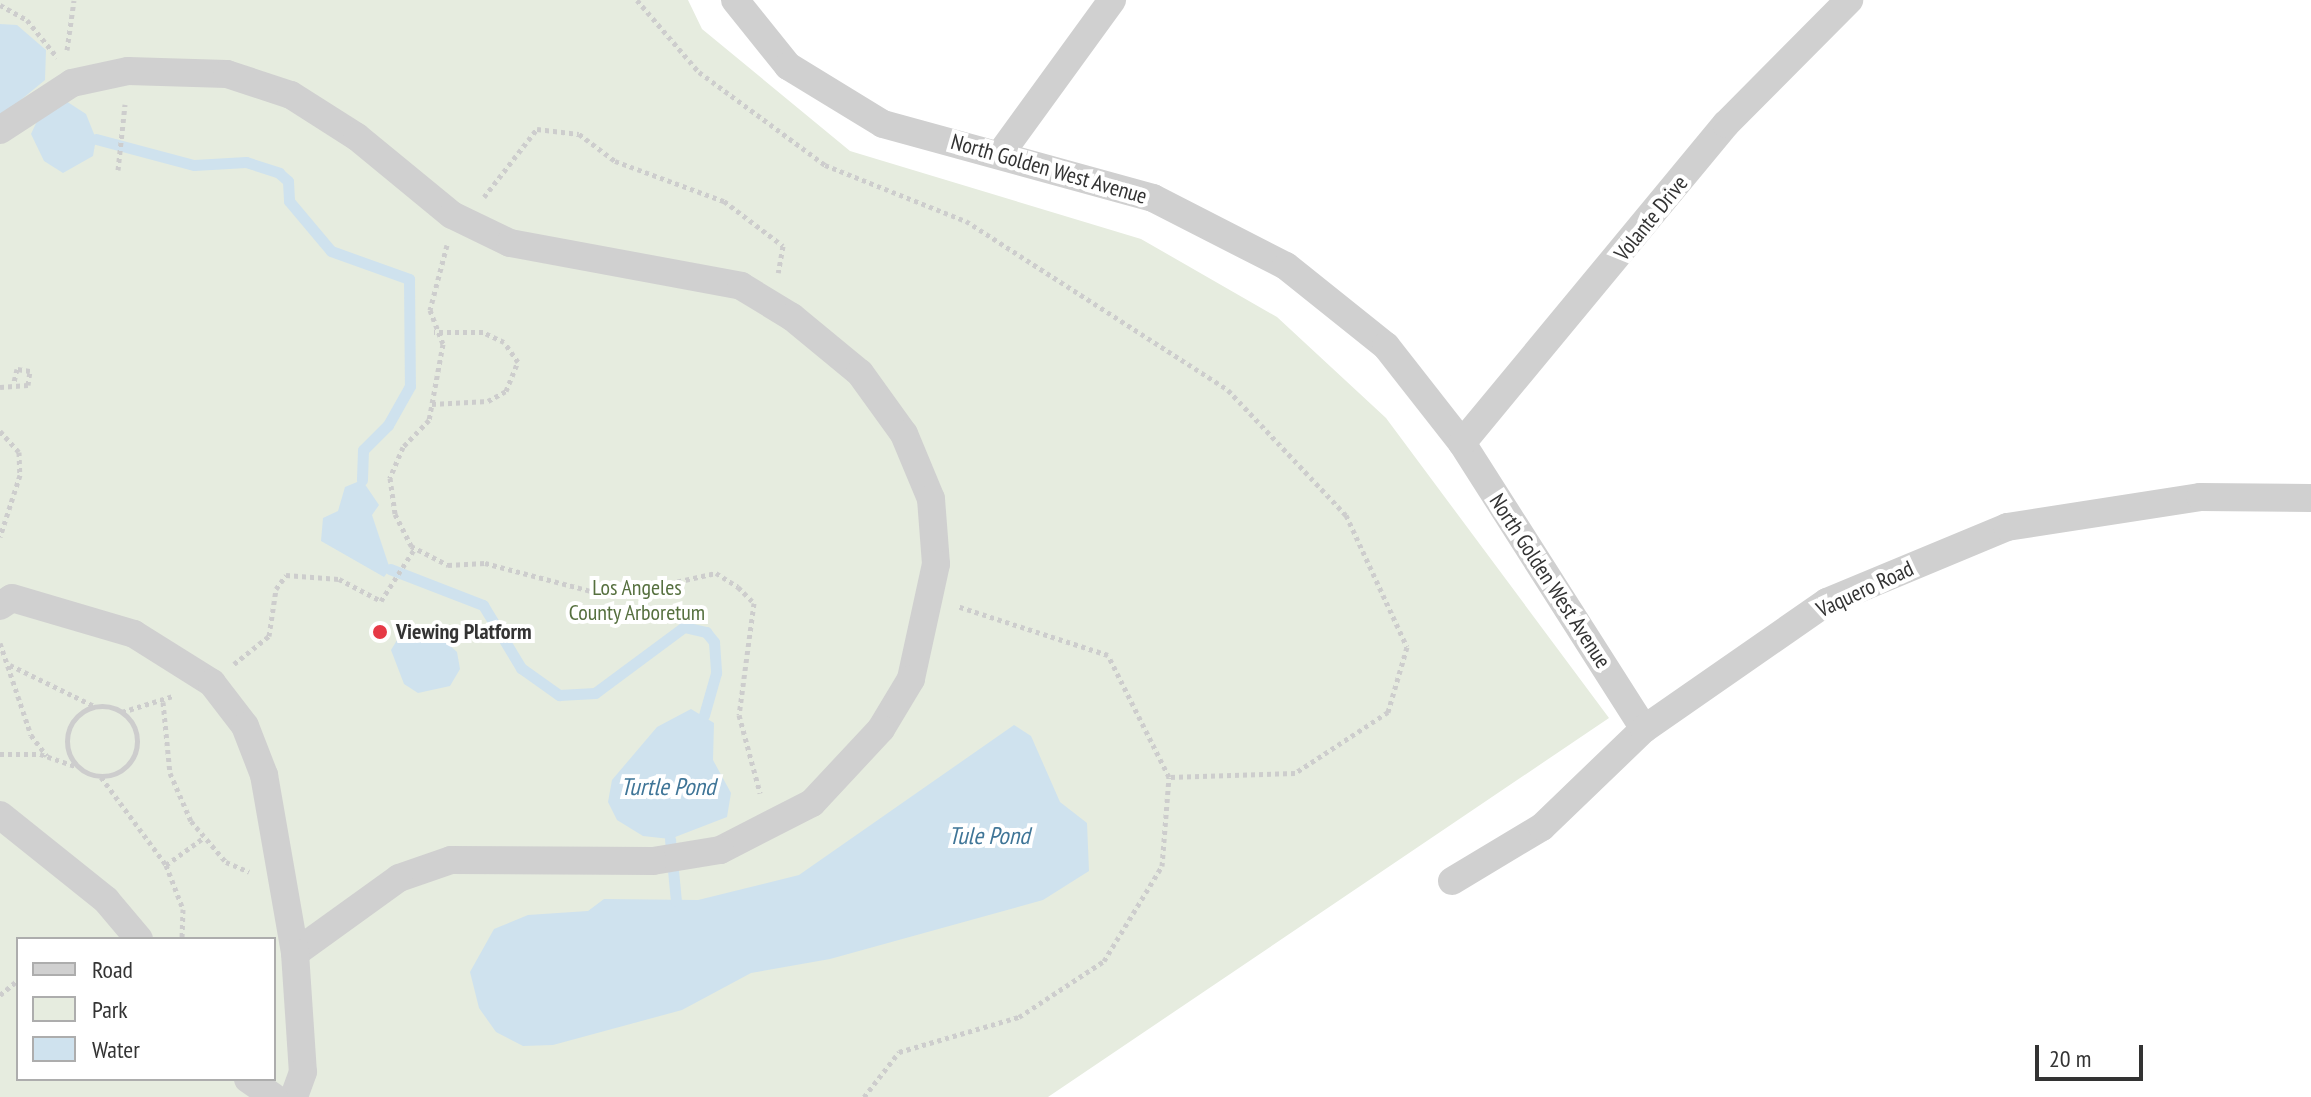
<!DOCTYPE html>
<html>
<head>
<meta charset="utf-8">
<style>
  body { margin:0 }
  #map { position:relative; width:2311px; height:1097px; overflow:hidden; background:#fff; font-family:"PT Sans Narrow",sans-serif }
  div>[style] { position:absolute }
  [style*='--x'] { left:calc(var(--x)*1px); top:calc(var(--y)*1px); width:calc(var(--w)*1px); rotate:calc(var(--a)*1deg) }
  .green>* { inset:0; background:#e6ecdf }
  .water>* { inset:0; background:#cfe2ee }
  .stream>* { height:11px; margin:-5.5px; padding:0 5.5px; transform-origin:5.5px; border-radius:5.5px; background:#cfe2ee }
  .path>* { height:5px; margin-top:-2.5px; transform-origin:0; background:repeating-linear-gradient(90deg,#cdcdcd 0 4px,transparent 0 8px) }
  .path>.ring { margin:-2.5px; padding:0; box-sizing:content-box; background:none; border:5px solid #cdcdcd; border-radius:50% }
  .street>* { height:28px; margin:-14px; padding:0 14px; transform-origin:14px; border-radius:14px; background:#d0d0d0 }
  .dots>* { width:22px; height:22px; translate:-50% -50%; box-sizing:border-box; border:4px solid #fff; border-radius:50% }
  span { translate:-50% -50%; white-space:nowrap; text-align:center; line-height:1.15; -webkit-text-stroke:8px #fff; paint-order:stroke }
  .street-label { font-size:22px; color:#333 }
  .park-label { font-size:22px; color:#56703f }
  .poi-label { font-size:22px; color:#333; font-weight:700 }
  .left { translate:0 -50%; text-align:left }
  .water-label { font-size:24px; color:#3f7597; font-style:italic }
  .legend { position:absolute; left:16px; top:937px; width:260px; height:144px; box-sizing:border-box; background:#fff; border:2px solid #adadad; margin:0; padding:10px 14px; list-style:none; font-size:24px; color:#333 }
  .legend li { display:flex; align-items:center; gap:16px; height:40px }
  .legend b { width:40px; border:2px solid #adadad }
  .scale { position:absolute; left:2035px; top:1045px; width:108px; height:36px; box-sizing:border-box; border:4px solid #333; border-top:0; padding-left:10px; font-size:24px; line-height:28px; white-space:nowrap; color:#333; -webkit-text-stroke:6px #fff; paint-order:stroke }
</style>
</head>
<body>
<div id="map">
  <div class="green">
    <div style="clip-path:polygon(evenodd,0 0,688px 0,702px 29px,850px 151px,1141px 239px,1277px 317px,1386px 418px,1609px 718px,1048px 1097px,0 1097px,0 0,18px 939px,274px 939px,274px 1079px,18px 1079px,18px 939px)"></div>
  </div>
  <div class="water">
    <div style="clip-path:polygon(0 24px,17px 25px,46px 50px,45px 80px,0 117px)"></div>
    <div style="clip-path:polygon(66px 101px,86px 114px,96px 139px,93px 156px,63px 173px,44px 161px,31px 134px,38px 119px)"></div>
    <div style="clip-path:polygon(362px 480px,379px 505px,372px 515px,390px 569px,384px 577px,321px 541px,323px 518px,338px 511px,345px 487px)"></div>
    <div style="clip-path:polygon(405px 627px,430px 627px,457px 652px,460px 669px,450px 686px,418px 693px,404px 684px,391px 650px)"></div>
    <div style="clip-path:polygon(691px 709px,714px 723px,713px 760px,731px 793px,727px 817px,670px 839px,643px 836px,617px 820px,608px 802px,612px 780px,657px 727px)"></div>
    <div style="clip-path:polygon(1014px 725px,1031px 736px,1060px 802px,1087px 823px,1089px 871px,1043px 900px,830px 959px,751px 973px,682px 1010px,553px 1045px,523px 1046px,496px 1032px,479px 1008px,470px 972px,494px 929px,528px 915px,588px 911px,604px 899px,698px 900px,799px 875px)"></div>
  </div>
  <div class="stream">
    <div style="--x:96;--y:139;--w:101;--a:14.9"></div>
    <div style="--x:194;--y:165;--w:52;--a:-3.3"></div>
    <div style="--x:246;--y:162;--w:35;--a:18"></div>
    <div style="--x:279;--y:173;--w:12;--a:42"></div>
    <div style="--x:288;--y:181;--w:20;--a:87"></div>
    <div style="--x:289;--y:201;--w:65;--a:50"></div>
    <div style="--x:331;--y:251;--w:83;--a:19.7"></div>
    <div style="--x:409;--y:279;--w:107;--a:89.5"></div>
    <div style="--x:410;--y:386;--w:45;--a:119.4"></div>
    <div style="--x:388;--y:425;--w:35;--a:135"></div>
    <div style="--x:363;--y:450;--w:30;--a:92"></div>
    <div style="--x:390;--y:569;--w:100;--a:21.2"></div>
    <div style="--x:483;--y:605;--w:74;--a:58.9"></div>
    <div style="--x:521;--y:668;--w:47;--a:35.4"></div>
    <div style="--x:559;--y:695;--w:36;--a:-3"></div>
    <div style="--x:595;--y:693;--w:111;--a:-36.6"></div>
    <div style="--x:684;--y:627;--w:23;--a:13"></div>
    <div style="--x:706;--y:632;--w:13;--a:51"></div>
    <div style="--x:714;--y:642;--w:31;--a:86"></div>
    <div style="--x:716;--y:673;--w:44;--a:105.9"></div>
    <div style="--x:670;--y:839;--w:62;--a:84.5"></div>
  </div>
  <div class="path">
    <div style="--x:637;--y:0;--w:95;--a:49.3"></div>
    <div style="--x:699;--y:72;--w:157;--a:36.4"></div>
    <div style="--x:825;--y:165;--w:152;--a:21.7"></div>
    <div style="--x:966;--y:221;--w:312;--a:32.8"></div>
    <div style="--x:1228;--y:390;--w:172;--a:46.7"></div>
    <div style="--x:1346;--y:515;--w:145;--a:65.2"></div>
    <div style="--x:1407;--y:647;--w:68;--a:106.3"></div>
    <div style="--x:1388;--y:712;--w:111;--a:146.7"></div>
    <div style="--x:1295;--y:773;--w:126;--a:178.2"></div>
    <div style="--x:0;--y:5;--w:31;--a:29"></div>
    <div style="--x:27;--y:20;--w:48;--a:51"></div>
    <div style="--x:67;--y:50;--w:50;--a:-82"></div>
    <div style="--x:118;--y:170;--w:66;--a:-83.9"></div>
    <div style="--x:484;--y:197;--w:86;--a:-52.1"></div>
    <div style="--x:537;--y:129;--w:42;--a:6.8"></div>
    <div style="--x:579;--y:134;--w:45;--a:36.9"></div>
    <div style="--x:615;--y:161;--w:116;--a:20.2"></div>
    <div style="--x:724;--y:201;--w:74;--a:37.3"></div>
    <div style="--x:783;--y:246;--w:27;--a:100"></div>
    <div style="--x:447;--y:245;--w:67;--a:104.7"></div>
    <div style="--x:430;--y:310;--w:36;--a:69"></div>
    <div style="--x:443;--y:344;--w:77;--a:100.4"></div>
    <div style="--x:429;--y:420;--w:37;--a:134"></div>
    <div style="--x:403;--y:447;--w:34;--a:113"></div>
    <div style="--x:390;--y:478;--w:36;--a:82"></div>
    <div style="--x:395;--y:514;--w:36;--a:63"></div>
    <div style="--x:411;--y:546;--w:42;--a:27.2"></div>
    <div style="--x:448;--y:565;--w:37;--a:-3"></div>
    <div style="--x:485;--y:563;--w:110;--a:14.8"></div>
    <div style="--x:591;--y:591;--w:40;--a:1.4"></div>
    <div style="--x:631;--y:592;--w:87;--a:-12.6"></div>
    <div style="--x:716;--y:573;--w:26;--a:32"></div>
    <div style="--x:738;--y:587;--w:23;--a:45"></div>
    <div style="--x:754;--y:603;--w:113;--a:97.6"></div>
    <div style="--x:739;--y:715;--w:81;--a:74.9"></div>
    <div style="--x:0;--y:387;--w:28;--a:-4"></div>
    <div style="--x:28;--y:385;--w:14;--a:-82"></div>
    <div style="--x:30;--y:371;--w:13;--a:-171"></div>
    <div style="--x:17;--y:369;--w:13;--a:103"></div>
    <div style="--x:432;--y:404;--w:56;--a:-3.1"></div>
    <div style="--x:488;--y:401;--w:21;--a:-29"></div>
    <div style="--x:506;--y:391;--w:31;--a:-68"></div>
    <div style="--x:518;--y:362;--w:24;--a:-125"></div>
    <div style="--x:504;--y:342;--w:23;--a:-155"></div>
    <div style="--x:483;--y:332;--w:49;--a:180"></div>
    <div style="--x:0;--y:431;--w:28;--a:48"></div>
    <div style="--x:19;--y:452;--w:23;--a:88"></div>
    <div style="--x:20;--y:475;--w:65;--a:107.9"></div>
    <div style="--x:0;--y:643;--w:97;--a:71.4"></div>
    <div style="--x:31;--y:735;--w:26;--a:53"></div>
    <div style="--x:234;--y:664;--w:45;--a:-38.7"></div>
    <div style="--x:269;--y:636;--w:48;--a:-81.5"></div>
    <div style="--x:276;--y:589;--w:17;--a:-54"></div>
    <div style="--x:286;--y:575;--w:53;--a:4.3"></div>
    <div style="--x:339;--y:579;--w:47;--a:27.6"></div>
    <div style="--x:381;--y:601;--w:63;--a:-57.3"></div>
    <div style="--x:10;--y:665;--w:93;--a:26"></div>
    <div style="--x:163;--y:702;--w:71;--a:84.4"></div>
    <div style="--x:170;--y:773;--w:52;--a:66.4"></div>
    <div style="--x:191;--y:821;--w:54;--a:49.5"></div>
    <div style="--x:226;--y:862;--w:25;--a:23"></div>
    <div class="ring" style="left:67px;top:706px;width:65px;height:65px"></div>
    <div style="--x:122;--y:712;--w:53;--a:-17.4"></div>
    <div style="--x:0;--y:754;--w:40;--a:0"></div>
    <div style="--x:40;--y:754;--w:39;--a:19"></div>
    <div style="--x:101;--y:777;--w:109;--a:53.5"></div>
    <div style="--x:166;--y:865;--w:47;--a:68.9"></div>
    <div style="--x:183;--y:909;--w:30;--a:92"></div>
    <div style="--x:166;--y:865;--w:46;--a:-36.1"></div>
    <div style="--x:0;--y:995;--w:23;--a:-40"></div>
    <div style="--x:864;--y:1097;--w:57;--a:-52.1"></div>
    <div style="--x:899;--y:1052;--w:125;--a:-16.3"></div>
    <div style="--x:1019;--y:1017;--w:102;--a:-33.4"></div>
    <div style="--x:1104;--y:961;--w:111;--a:-58.6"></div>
    <div style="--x:1162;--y:866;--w:89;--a:-85.5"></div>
    <div style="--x:1169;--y:777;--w:136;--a:-116.6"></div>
    <div style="--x:1108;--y:655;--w:159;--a:-162"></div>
  </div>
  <div class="street">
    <div style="--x:735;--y:0;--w:85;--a:51.2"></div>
    <div style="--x:788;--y:66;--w:111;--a:31.4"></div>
    <div style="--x:883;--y:124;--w:280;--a:15.3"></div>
    <div style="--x:1153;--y:198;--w:149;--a:27.1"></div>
    <div style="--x:1286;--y:266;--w:128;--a:38.7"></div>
    <div style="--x:1386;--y:346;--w:123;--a:51.9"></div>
    <div style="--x:1462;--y:443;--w:339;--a:57.5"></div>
    <div style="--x:0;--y:130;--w:86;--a:-33.1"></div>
    <div style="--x:72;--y:83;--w:57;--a:-12.1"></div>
    <div style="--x:128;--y:71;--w:99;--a:1.7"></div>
    <div style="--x:227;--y:74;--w:67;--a:18.2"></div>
    <div style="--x:291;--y:95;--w:78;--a:32.5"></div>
    <div style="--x:357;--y:137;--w:123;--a:39.4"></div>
    <div style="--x:452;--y:215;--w:64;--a:25.8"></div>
    <div style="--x:510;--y:243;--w:235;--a:10.5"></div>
    <div style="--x:741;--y:286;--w:60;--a:31.3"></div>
    <div style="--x:792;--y:317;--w:88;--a:39.5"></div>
    <div style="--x:860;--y:373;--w:75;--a:54.2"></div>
    <div style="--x:904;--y:434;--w:70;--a:67.4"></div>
    <div style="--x:931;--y:499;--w:65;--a:85.6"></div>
    <div style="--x:936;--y:564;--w:118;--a:102.3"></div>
    <div style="--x:911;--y:679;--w:58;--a:121"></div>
    <div style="--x:881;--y:729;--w:101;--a:133"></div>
    <div style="--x:812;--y:803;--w:103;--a:152.9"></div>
    <div style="--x:720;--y:850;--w:68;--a:170.7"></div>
    <div style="--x:653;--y:861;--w:202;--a:-179.7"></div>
    <div style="--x:451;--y:860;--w:55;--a:160.9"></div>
    <div style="--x:399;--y:878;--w:128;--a:144.2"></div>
    <div style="--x:1001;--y:153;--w:189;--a:-54"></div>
    <div style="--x:1462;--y:443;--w:414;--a:-50.4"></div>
    <div style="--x:1726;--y:124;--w:175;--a:-45.2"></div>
    <div style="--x:0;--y:606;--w:14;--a:-34"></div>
    <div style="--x:12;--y:598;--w:127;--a:16.4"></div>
    <div style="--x:134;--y:634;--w:92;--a:32.1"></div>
    <div style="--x:212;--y:683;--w:54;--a:52.5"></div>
    <div style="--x:245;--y:726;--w:53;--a:68.8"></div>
    <div style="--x:264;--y:775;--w:181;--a:80.1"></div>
    <div style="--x:295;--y:953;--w:119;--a:86.2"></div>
    <div style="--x:303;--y:1072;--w:27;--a:110"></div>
    <div style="--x:0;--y:815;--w:136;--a:38.7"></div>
    <div style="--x:106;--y:900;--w:51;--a:49.8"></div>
    <div style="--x:1452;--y:881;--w:105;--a:-31"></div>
    <div style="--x:1542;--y:827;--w:141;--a:-43.9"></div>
    <div style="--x:1644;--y:729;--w:223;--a:-34.8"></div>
    <div style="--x:1827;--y:602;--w:195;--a:-22.6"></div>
    <div style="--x:2007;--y:527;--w:195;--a:-8.8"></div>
    <div style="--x:2200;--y:497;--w:111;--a:0.5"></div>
    <div style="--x:248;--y:1079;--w:32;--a:35"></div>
  </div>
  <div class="dots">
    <div style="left:380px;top:632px;background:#e63946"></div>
  </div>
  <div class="street-label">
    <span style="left:1049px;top:169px;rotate:16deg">North Golden West Avenue</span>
    <span style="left:1651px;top:218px;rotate:-51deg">Volante Drive</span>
    <span style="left:1550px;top:581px;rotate:57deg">North Golden West Avenue</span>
    <span style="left:1865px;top:589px;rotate:-25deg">Vaquero Road</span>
  </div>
  <div class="park-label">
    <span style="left:637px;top:600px">Los Angeles<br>County Arboretum</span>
  </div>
  <div class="poi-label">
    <span class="left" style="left:396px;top:632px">Viewing Platform</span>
  </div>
  <div class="water-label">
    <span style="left:668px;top:787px">Turtle Pond</span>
    <span style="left:989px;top:836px">Tule Pond</span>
  </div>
  <ul class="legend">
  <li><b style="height:10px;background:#d0d0d0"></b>Road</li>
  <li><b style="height:22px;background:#e6ecdf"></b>Park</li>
  <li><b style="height:22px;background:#cfe2ee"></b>Water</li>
  </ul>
  <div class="scale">20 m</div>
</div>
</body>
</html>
